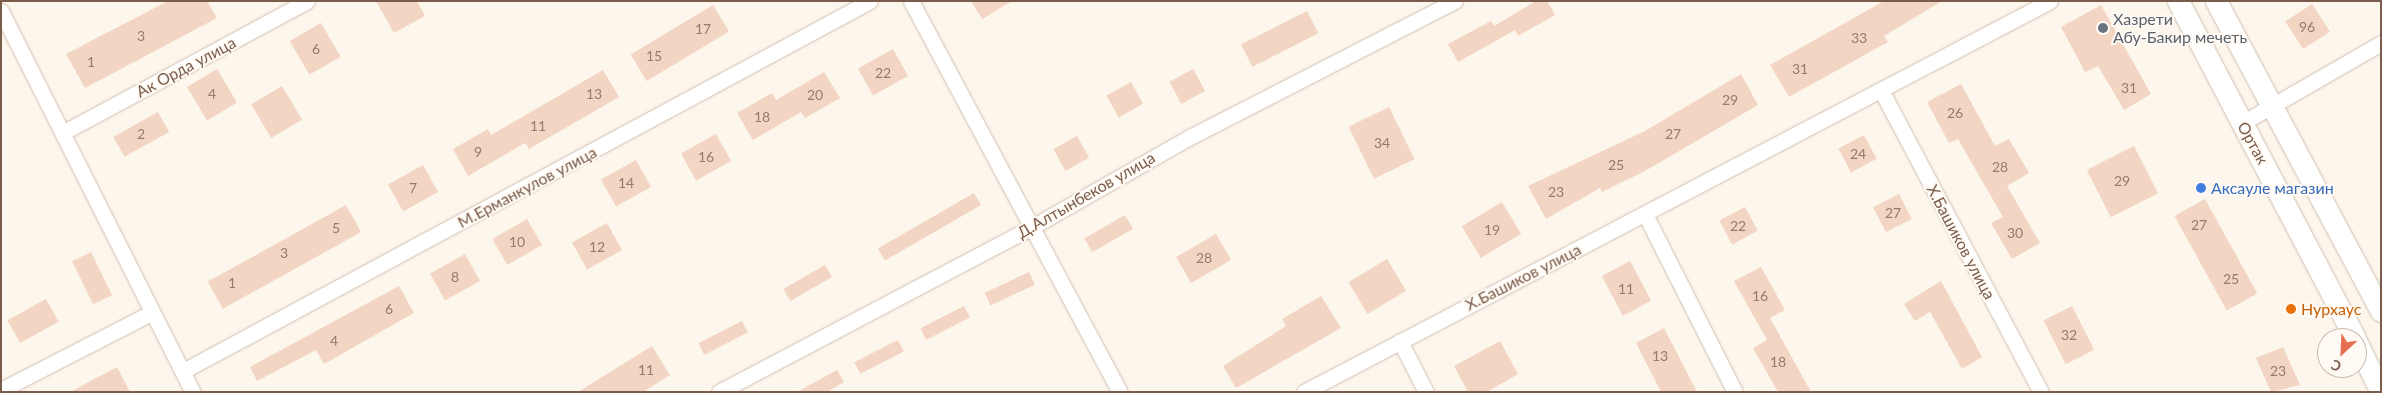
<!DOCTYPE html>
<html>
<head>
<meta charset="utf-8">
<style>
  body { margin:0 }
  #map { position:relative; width:2382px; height:393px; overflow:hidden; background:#fdf6ec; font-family:Lato,sans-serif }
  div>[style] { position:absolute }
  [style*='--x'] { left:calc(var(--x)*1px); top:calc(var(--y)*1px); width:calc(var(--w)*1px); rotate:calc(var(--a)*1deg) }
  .building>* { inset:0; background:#f3d5c3; transform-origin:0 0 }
  .roads { filter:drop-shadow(0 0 1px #d1beb0) drop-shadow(0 0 1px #d1beb0) }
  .street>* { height:15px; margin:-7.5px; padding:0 7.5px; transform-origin:7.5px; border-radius:7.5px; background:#fff }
  .secondary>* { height:21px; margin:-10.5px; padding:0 10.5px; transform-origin:10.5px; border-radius:10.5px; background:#fff }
  .dots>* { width:14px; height:14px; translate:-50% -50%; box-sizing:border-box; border:2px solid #fffaf3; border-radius:50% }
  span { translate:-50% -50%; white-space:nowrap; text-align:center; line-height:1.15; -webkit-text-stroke:4px #fffaf3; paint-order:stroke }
  .number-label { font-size:14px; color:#987a6a }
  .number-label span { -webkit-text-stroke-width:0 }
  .worship-label { font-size:16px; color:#5b616d }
  .left { translate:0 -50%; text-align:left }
  .street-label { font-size:16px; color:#7a5c4d }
  .shop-label { font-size:16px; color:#366cbe }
  .food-label { font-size:16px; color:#c56008 }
  .frame { position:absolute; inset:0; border:2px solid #7a5c4d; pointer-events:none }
  .north { position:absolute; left:2317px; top:328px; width:50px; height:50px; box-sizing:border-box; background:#fffaf3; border:1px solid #cabbb1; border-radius:50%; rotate:205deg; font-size:14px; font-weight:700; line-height:20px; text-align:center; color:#7a5c4d }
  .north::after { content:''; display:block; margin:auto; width:18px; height:22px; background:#e76f51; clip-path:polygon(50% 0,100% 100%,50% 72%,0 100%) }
</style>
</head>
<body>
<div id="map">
  <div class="building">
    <div style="clip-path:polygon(168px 1px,207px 1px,217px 18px,85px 88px,66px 54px)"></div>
    <div style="clip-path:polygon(376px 1px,417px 1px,425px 16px,394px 33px)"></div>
    <div style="clip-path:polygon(971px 1px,1012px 1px,982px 19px)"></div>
    <div style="clip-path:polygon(1536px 1px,1547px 1px,1555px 15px,1518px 36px,1515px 30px,1458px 62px,1448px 44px,1491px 21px,1494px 26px)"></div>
    <div style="clip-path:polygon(1884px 1px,1942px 1px,1884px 36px,1888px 42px,1789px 97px,1770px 65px)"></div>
    <div style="left:2312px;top:4px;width:33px;height:32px;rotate:57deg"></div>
    <div style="left:713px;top:5px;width:31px;height:96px;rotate:59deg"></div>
    <div style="clip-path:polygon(2101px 5px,2151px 94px,2124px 110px,2098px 66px,2085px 72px,2061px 27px)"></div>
    <div style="left:1307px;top:11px;width:25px;height:74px;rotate:63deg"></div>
    <div style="left:321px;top:23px;width:39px;height:36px;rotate:60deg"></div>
    <div style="left:893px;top:49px;width:31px;height:40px;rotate:61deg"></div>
    <div style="left:217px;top:69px;width:39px;height:35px;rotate:59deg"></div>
    <div style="left:1193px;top:69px;width:25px;height:27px;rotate:61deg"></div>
    <div style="clip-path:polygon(603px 70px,619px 97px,529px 149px,525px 143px,468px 176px,453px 149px,488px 129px,491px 135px)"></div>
    <div style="clip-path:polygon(824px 72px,840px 98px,805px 118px,801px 112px,753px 140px,737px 113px,772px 93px,776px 100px)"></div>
    <div style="clip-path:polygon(1741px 74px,1758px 105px,1645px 171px,1602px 192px,1600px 188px,1546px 219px,1528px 186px,1645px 131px)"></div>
    <div style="left:1131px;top:82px;width:25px;height:28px;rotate:61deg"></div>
    <div style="clip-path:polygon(1961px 84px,1995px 146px,2009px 139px,2029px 173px,2007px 186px,2040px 243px,2012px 259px,1991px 223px,2003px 217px,1958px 139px,1949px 143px,1927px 102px)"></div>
    <div style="left:282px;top:86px;width:39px;height:36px;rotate:59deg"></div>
    <div style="left:1389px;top:107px;width:58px;height:45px;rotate:64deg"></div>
    <div style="left:158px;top:112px;width:23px;height:51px;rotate:61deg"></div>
    <div style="left:716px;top:134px;width:31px;height:40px;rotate:61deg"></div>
    <div style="left:1864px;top:135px;width:27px;height:29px;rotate:62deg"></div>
    <div style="left:1077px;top:136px;width:25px;height:27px;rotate:61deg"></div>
    <div style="left:2134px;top:146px;width:53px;height:53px;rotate:63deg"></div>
    <div style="left:636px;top:160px;width:31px;height:40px;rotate:61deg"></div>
    <div style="left:423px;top:165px;width:31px;height:40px;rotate:61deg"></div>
    <div style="left:974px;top:193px;width:14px;height:111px;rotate:60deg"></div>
    <div style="left:1899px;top:194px;width:28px;height:29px;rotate:63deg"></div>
    <div style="left:2205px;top:199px;width:108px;height:35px;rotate:61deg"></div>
    <div style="left:1502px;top:202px;width:37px;height:47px;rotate:59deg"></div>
    <div style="left:346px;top:205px;width:31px;height:158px;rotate:61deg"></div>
    <div style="left:1745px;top:207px;width:27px;height:29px;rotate:62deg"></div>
    <div style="left:1125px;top:215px;width:16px;height:47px;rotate:60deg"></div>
    <div style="left:527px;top:219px;width:30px;height:40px;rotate:60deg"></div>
    <div style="left:607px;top:223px;width:31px;height:40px;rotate:61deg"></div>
    <div style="left:1216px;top:234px;width:30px;height:46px;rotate:60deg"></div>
    <div style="left:91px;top:252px;width:48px;height:21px;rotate:64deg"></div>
    <div style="left:465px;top:254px;width:31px;height:40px;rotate:61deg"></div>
    <div style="left:1387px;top:259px;width:37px;height:45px;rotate:59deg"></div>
    <div style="left:1630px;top:261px;width:45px;height:32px;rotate:62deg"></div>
    <div style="left:825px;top:265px;width:14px;height:48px;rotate:60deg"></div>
    <div style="clip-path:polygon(1761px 267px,1785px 310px,1770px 318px,1811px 392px,1778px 392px,1753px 348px,1767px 340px,1734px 281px)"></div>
    <div style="left:1029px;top:272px;width:14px;height:49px;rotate:65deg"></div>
    <div style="clip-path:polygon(1941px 281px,1982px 357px,1962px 369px,1930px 312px,1915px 321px,1904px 304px)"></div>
    <div style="clip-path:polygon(399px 286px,414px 313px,324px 364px,316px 350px,257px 381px,250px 367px)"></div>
    <div style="clip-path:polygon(1321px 296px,1341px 328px,1236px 388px,1223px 366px,1286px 326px,1282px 319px)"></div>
    <div style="left:46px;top:299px;width:26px;height:44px;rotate:61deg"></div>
    <div style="left:964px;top:306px;width:13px;height:49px;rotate:63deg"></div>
    <div style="left:2072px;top:306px;width:49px;height:32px;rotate:63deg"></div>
    <div style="left:742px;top:321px;width:13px;height:49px;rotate:63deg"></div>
    <div style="clip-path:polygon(1664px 328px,1697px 392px,1661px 392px,1636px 343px)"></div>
    <div style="left:898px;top:340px;width:13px;height:49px;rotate:63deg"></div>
    <div style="clip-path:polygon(1500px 341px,1518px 374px,1487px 392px,1468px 392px,1454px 366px)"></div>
    <div style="clip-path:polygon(652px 346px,670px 375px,643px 392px,578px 392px)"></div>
    <div style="clip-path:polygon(2283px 347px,2300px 385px,2271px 392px,2256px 358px)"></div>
    <div style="clip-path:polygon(117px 367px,130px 392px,70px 392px)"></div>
    <div style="clip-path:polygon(837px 370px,844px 382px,827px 392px,797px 392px)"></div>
  </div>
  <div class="roads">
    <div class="street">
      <div style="--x:911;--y:1;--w:443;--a:61.9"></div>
      <div style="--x:1;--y:11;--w:427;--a:63.3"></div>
      <div style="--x:1882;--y:92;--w:340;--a:62.1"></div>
      <div style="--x:2242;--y:123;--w:160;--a:-29.9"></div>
      <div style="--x:64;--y:132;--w:276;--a:-28.3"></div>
      <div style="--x:1645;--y:214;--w:199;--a:63.2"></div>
      <div style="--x:1400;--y:341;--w:57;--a:63"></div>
      <div style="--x:183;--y:371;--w:780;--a:-28.31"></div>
      <div style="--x:1;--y:390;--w:169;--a:-27.2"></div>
      <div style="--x:719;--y:392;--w:354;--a:-27.8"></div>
      <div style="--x:1032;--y:227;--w:180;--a:-29.7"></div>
      <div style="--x:1188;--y:138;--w:300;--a:-27.2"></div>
      <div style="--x:1304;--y:392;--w:842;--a:-27.66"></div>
    </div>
    <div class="secondary">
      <div style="--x:2178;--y:1;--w:381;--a:62.3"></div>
      <div style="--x:2216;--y:1;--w:351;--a:62"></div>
      <div style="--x:2357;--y:343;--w:55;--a:63.9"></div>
    </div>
  </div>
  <div class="dots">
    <div style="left:2103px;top:28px;background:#6b7280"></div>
    <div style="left:2201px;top:188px;background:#3f7fe0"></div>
    <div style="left:2291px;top:309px;background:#e8710a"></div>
  </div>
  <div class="number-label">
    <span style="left:2307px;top:27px">96</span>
    <span style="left:703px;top:29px">17</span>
    <span style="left:141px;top:36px">3</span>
    <span style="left:1859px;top:38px">33</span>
    <span style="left:316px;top:49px">6</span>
    <span style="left:654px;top:56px">15</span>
    <span style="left:91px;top:62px">1</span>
    <span style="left:1800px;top:69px">31</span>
    <span style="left:883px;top:73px">22</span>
    <span style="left:2129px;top:88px">31</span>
    <span style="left:212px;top:94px">4</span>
    <span style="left:594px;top:94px">13</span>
    <span style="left:815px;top:95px">20</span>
    <span style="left:1730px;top:100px">29</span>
    <span style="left:1955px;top:113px">26</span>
    <span style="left:762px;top:117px">18</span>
    <span style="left:538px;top:126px">11</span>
    <span style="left:141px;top:134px">2</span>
    <span style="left:1673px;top:134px">27</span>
    <span style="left:1382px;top:143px">34</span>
    <span style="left:478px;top:152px">9</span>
    <span style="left:1858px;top:154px">24</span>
    <span style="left:706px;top:157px">16</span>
    <span style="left:1616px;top:165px">25</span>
    <span style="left:2000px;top:167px">28</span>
    <span style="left:2122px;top:181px">29</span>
    <span style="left:626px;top:183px">14</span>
    <span style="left:413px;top:188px">7</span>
    <span style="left:1556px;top:192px">23</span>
    <span style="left:1893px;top:213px">27</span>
    <span style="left:2199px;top:225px">27</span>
    <span style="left:1738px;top:226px">22</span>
    <span style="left:336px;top:228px">5</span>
    <span style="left:1492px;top:230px">19</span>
    <span style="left:2015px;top:233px">30</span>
    <span style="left:517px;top:242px">10</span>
    <span style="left:597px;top:247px">12</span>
    <span style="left:284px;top:253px">3</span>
    <span style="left:1204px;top:258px">28</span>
    <span style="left:455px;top:277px">8</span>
    <span style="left:2231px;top:279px">25</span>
    <span style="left:232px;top:283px">1</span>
    <span style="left:1626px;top:289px">11</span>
    <span style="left:1760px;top:296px">16</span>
    <span style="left:389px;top:309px">6</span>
    <span style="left:2069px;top:335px">32</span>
    <span style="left:334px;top:341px">4</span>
    <span style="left:1660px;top:356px">13</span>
    <span style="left:1778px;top:362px">18</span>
    <span style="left:646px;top:370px">11</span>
    <span style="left:2278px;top:371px">23</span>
  </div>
  <div class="worship-label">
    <span class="left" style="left:2113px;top:28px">Хазрети<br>Абу-Бакир мечеть</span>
  </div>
  <div class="street-label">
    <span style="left:186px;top:67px;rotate:-28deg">Ак Орда улица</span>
    <span style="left:2253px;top:143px;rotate:61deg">Ортак</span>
    <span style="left:527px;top:187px;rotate:-28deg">М.Ерманкулов улица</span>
    <span style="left:1086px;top:195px;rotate:-30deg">Д.Алтынбеков улица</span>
    <span style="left:1961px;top:242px;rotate:62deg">Х.Башиков улица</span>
    <span style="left:1523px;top:277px;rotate:-27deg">Х.Башиков улица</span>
  </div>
  <div class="shop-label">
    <span class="left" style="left:2211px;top:188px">Аксауле магазин</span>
  </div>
  <div class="food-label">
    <span class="left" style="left:2301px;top:309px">Нурхаус</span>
  </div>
  <div class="frame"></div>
  <div class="north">С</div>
</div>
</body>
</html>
